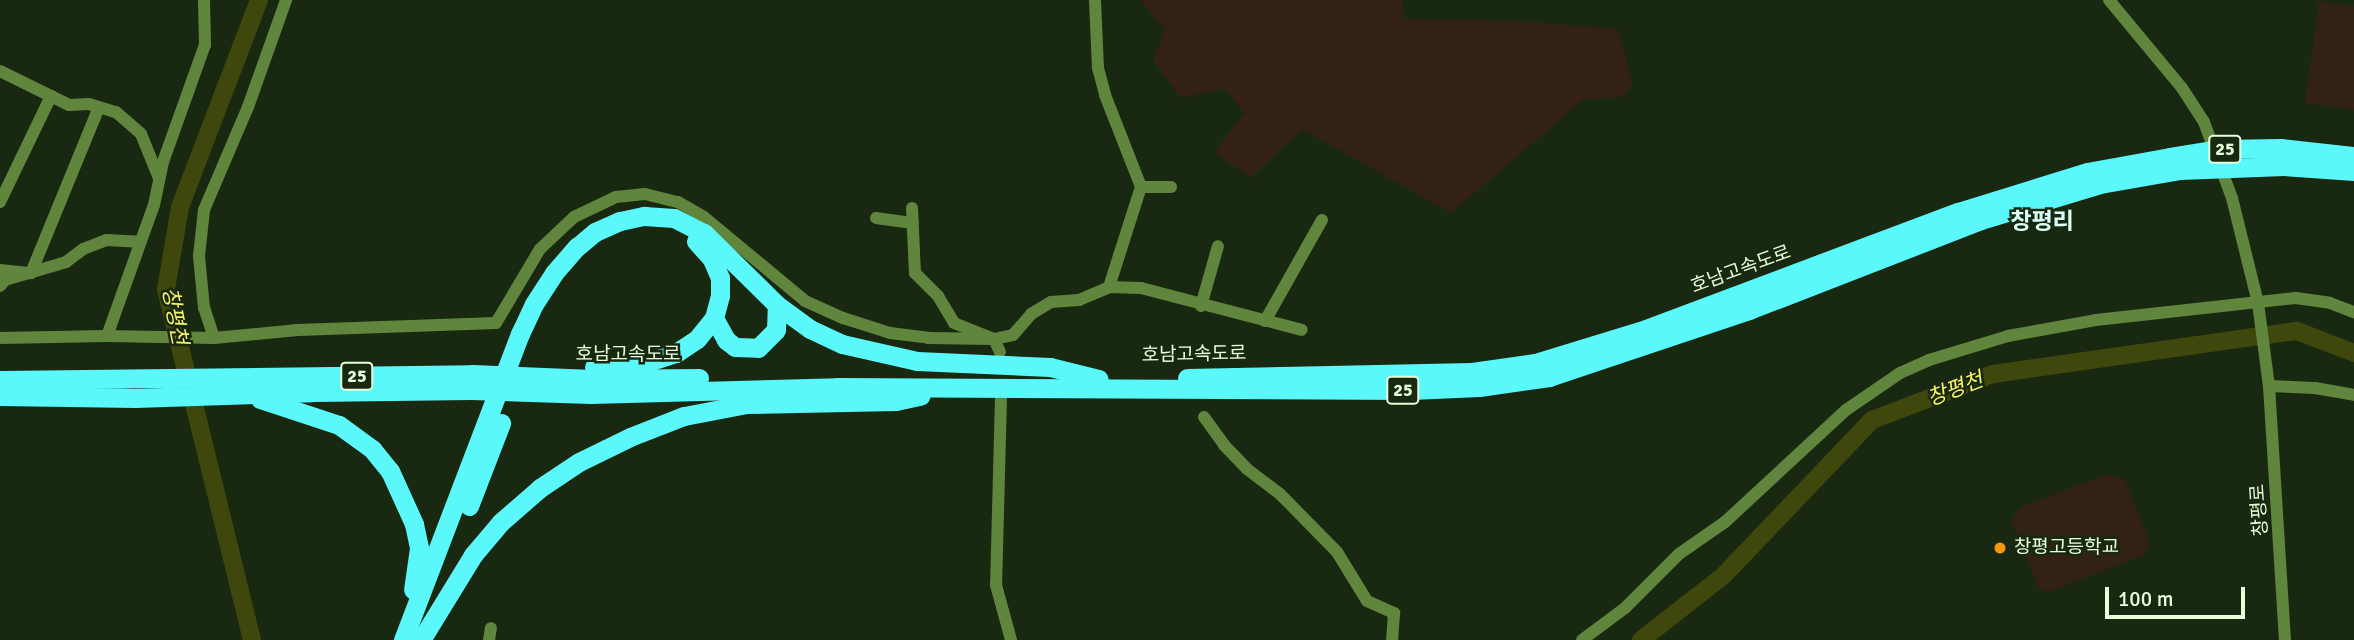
<!DOCTYPE html>
<html>
<head>
<meta charset="utf-8">
<style>
  body { margin:0 }
  #map { position:relative; width:2354px; height:640px; overflow:hidden; background:#192911; font-family:Signika,"Noto Sans KR",sans-serif }
  div>[style] { position:absolute }
  [style*='--x'] { left:calc(var(--x)*1px); top:calc(var(--y)*1px); width:calc(var(--w)*1px); rotate:calc(var(--a)*1deg) }
  .green>* { inset:0; background:#332214 }
  .river>* { height:18px; margin:-9px; padding:0 9px; transform-origin:9px; border-radius:9px; background:#3f470d }
  .minor>* { height:12px; margin:-6px; padding:0 6px; transform-origin:6px; border-radius:6px; background:#60863e }
  .highway>* { height:19px; margin:-9.5px; padding:0 9.5px; transform-origin:9.5px; border-radius:9.5px; background:#5af8fa }
  .highway-bridge>* { height:19px; margin:-9.5px; padding:0 9.5px; transform-origin:9.5px; border-radius:9.5px; background:#5af8fa }
  .dots>* { width:19px; height:19px; translate:-50% -50%; box-sizing:border-box; border:4px solid #192911; border-radius:50% }
  span { translate:-50% -50%; white-space:nowrap; text-align:center; line-height:1.15; -webkit-text-stroke:5px #192911; paint-order:stroke }
  .shield-label span { padding:2px 5px; background:#192911; border:2px solid; border-radius:5px; -webkit-text-stroke-width:0 }
  .shield-label { font-size:18px; color:#e9feda; font-weight:700 }
  .street-label { font-size:19px; color:#e9feda }
  .poi-label { font-size:19px; color:#e9feda }
  .left { translate:0 -50%; text-align:left }
  .water-label { font-size:21px; color:#faf36c; font-style:italic }
  .quarter-label { font-size:23px; color:#dcfef9; font-weight:700 }
  .scale { position:absolute; left:2105px; top:587px; width:140px; height:32px; box-sizing:border-box; border:4px solid #e9feda; border-top:0; padding-left:9px; font-size:21px; line-height:24px; white-space:nowrap; color:#e9feda; -webkit-text-stroke:5px #192911; paint-order:stroke }
</style>
</head>
<body>
<div id="map">
  <div class="green">
    <div style="clip-path:polygon(1141px 0,1401px 0,1405px 19px,1520px 21px,1617px 29px,1633px 83px,1622px 97px,1584px 99px,1451px 213px,1302px 129px,1251px 178px,1214px 152px,1245px 113px,1224px 89px,1181px 98px,1153px 60px,1165px 30px)"></div>
    <div style="clip-path:polygon(2319px 1px,2354px 6px,2354px 110px,2305px 103px)"></div>
    <div style="clip-path:polygon(2108px 474px,2125px 480px,2150px 544px,2144px 555px,2048px 592px,2039px 589px,2011px 520px,2020px 507px)"></div>
  </div>
  <div class="river">
    <div style="--x:252;--y:640;--w:361;--a:-103.8"></div>
    <div style="--x:166;--y:289;--w:83;--a:-80.3"></div>
    <div style="--x:180;--y:207;--w:222;--a:-69.1"></div>
    <div style="--x:1641;--y:640;--w:104;--a:-38"></div>
    <div style="--x:1723;--y:576;--w:216;--a:-46.3"></div>
    <div style="--x:1872;--y:420;--w:129;--a:-20.8"></div>
    <div style="--x:1993;--y:374;--w:307;--a:-8.1"></div>
    <div style="--x:2297;--y:331;--w:61;--a:21.1"></div>
  </div>
  <div class="minor">
    <div style="--x:1095;--y:0;--w:68;--a:87.5"></div>
    <div style="--x:1098;--y:68;--w:28;--a:75"></div>
    <div style="--x:1105;--y:95;--w:99;--a:68.6"></div>
    <div style="--x:2109;--y:0;--w:114;--a:50.3"></div>
    <div style="--x:2182;--y:88;--w:40;--a:57.1"></div>
    <div style="--x:2204;--y:122;--w:81;--a:69.8"></div>
    <div style="--x:2232;--y:198;--w:108;--a:76.1"></div>
    <div style="--x:2258;--y:303;--w:84;--a:82.5"></div>
    <div style="--x:2269;--y:386;--w:255;--a:86.4"></div>
    <div style="--x:0;--y:71;--w:77;--a:26.2"></div>
    <div style="--x:69;--y:105;--w:20;--a:-3"></div>
    <div style="--x:89;--y:104;--w:28;--a:17"></div>
    <div style="--x:116;--y:112;--w:33;--a:41"></div>
    <div style="--x:141;--y:134;--w:48;--a:67.8"></div>
    <div style="--x:0;--y:202;--w:118;--a:-64.3"></div>
    <div style="--x:912;--y:208;--w:65;--a:87.4"></div>
    <div style="--x:915;--y:273;--w:33;--a:45"></div>
    <div style="--x:938;--y:296;--w:31;--a:59"></div>
    <div style="--x:954;--y:323;--w:43;--a:21.8"></div>
    <div style="--x:994;--y:339;--w:14;--a:65"></div>
    <div style="--x:876;--y:218;--w:37;--a:8"></div>
    <div style="--x:0;--y:270;--w:31;--a:6"></div>
    <div style="--x:31;--y:273;--w:179;--a:-67.7"></div>
    <div style="--x:0;--y:286;--w:8;--a:-50"></div>
    <div style="--x:5;--y:280;--w:64;--a:-16.4"></div>
    <div style="--x:66;--y:262;--w:21;--a:-37"></div>
    <div style="--x:83;--y:249;--w:25;--a:-21"></div>
    <div style="--x:106;--y:240;--w:33;--a:3"></div>
    <div style="--x:1109;--y:287;--w:105;--a:-72.3"></div>
    <div style="--x:1141;--y:187;--w:30;--a:0"></div>
    <div style="--x:1201;--y:306;--w:62;--a:-74.2"></div>
    <div style="--x:1265;--y:321;--w:116;--a:-60.6"></div>
    <div style="--x:107;--y:336;--w:107;--a:1.1"></div>
    <div style="--x:214;--y:338;--w:84;--a:-5.4"></div>
    <div style="--x:298;--y:330;--w:198;--a:-2"></div>
    <div style="--x:496;--y:323;--w:86;--a:-59.3"></div>
    <div style="--x:540;--y:249;--w:47;--a:-43.3"></div>
    <div style="--x:574;--y:217;--w:47;--a:-25.5"></div>
    <div style="--x:616;--y:197;--w:29;--a:-6"></div>
    <div style="--x:645;--y:194;--w:34;--a:14"></div>
    <div style="--x:678;--y:202;--w:30;--a:30"></div>
    <div style="--x:704;--y:217;--w:131;--a:39.7"></div>
    <div style="--x:805;--y:301;--w:42;--a:24.1"></div>
    <div style="--x:843;--y:318;--w:49;--a:17.7"></div>
    <div style="--x:890;--y:333;--w:38;--a:7"></div>
    <div style="--x:928;--y:338;--w:66;--a:0.9"></div>
    <div style="--x:994;--y:339;--w:19;--a:-12"></div>
    <div style="--x:1013;--y:335;--w:28;--a:-49"></div>
    <div style="--x:1031;--y:314;--w:23;--a:-31"></div>
    <div style="--x:1051;--y:302;--w:28;--a:-4"></div>
    <div style="--x:1079;--y:300;--w:33;--a:-23"></div>
    <div style="--x:1109;--y:287;--w:32;--a:2"></div>
    <div style="--x:1141;--y:288;--w:166;--a:14.6"></div>
    <div style="--x:0;--y:338;--w:107;--a:-1.1"></div>
    <div style="--x:107;--y:336;--w:139;--a:-70.3"></div>
    <div style="--x:154;--y:205;--w:44;--a:-78.2"></div>
    <div style="--x:163;--y:162;--w:124;--a:-70.3"></div>
    <div style="--x:205;--y:45;--w:45;--a:-91.3"></div>
    <div style="--x:214;--y:338;--w:32;--a:-108"></div>
    <div style="--x:204;--y:308;--w:52;--a:-95.5"></div>
    <div style="--x:199;--y:256;--w:46;--a:-83.8"></div>
    <div style="--x:204;--y:210;--w:112;--a:-66.9"></div>
    <div style="--x:248;--y:107;--w:114;--a:-70.4"></div>
    <div style="--x:2269;--y:386;--w:46;--a:2.5"></div>
    <div style="--x:2315;--y:388;--w:40;--a:10"></div>
    <div style="--x:1001;--y:397;--w:188;--a:91.5"></div>
    <div style="--x:996;--y:585;--w:57;--a:74.7"></div>
    <div style="--x:1204;--y:417;--w:34;--a:54"></div>
    <div style="--x:1224;--y:445;--w:33;--a:46"></div>
    <div style="--x:1247;--y:469;--w:41;--a:37.1"></div>
    <div style="--x:1280;--y:494;--w:81;--a:45.5"></div>
    <div style="--x:1337;--y:552;--w:57;--a:58.5"></div>
    <div style="--x:1367;--y:601;--w:30;--a:24"></div>
    <div style="--x:1394;--y:613;--w:27;--a:94"></div>
    <div style="--x:489;--y:640;--w:12;--a:-81"></div>
    <div style="--x:1582;--y:640;--w:54;--a:-36.7"></div>
    <div style="--x:1625;--y:608;--w:76;--a:-45"></div>
    <div style="--x:1679;--y:554;--w:56;--a:-34.8"></div>
    <div style="--x:1725;--y:522;--w:165;--a:-42.8"></div>
    <div style="--x:1846;--y:410;--w:65;--a:-34.4"></div>
    <div style="--x:1900;--y:373;--w:32;--a:-24"></div>
    <div style="--x:1929;--y:360;--w:83;--a:-16.9"></div>
    <div style="--x:2008;--y:336;--w:89;--a:-10.3"></div>
    <div style="--x:2096;--y:320;--w:201;--a:-6.3"></div>
    <div style="--x:2296;--y:298;--w:34;--a:8"></div>
    <div style="--x:2330;--y:303;--w:26;--a:21"></div>
  </div>
  <div class="highway">
    <div style="--x:2281;--y:148;--w:73;--a:6.3"></div>
    <div style="--x:2284;--y:166;--w:70;--a:4.1"></div>
    <div style="--x:714;--y:318;--w:25;--a:61"></div>
    <div style="--x:726;--y:340;--w:11;--a:38"></div>
    <div style="--x:735;--y:347;--w:23;--a:2"></div>
    <div style="--x:758;--y:348;--w:25;--a:-45"></div>
    <div style="--x:776;--y:330;--w:25;--a:-88"></div>
    <div style="--x:594;--y:367;--w:51;--a:-4.5"></div>
    <div style="--x:645;--y:363;--w:33;--a:-18"></div>
    <div style="--x:676;--y:353;--w:25;--a:-34"></div>
    <div style="--x:697;--y:339;--w:27;--a:-51"></div>
    <div style="--x:714;--y:318;--w:24;--a:-75"></div>
    <div style="--x:720;--y:295;--w:17;--a:-90"></div>
    <div style="--x:720;--y:278;--w:21;--a:-113"></div>
    <div style="--x:712;--y:259;--w:24;--a:-132"></div>
    <div style="--x:1187;--y:378;--w:285;--a:-1.2"></div>
    <div style="--x:1472;--y:372;--w:64;--a:-8.1"></div>
    <div style="--x:1535;--y:363;--w:116;--a:-17"></div>
    <div style="--x:1646;--y:329;--w:333;--a:-20.6"></div>
    <div style="--x:1958;--y:212;--w:135;--a:-17.2"></div>
    <div style="--x:2087;--y:172;--w:84;--a:-10.2"></div>
    <div style="--x:592;--y:379;--w:107;--a:-0.5"></div>
    <div style="--x:0;--y:380;--w:472;--a:-0.7"></div>
    <div style="--x:591;--y:394;--w:246;--a:-1.6"></div>
    <div style="--x:837;--y:387;--w:574;--a:0.3"></div>
    <div style="--x:1411;--y:390;--w:68;--a:-2.5"></div>
    <div style="--x:1479;--y:387;--w:71;--a:-8.1"></div>
    <div style="--x:1549;--y:377;--w:211;--a:-18.5"></div>
    <div style="--x:1749;--y:310;--w:249;--a:-21.2"></div>
    <div style="--x:1981;--y:220;--w:124;--a:-16.8"></div>
    <div style="--x:2100;--y:184;--w:80;--a:-10"></div>
    <div style="--x:0;--y:396;--w:135;--a:0.8"></div>
    <div style="--x:135;--y:398;--w:177;--a:-1.9"></div>
    <div style="--x:312;--y:392;--w:159;--a:-0.7"></div>
    <div style="--x:260;--y:399;--w:83;--a:18.2"></div>
    <div style="--x:339;--y:425;--w:41;--a:36"></div>
    <div style="--x:372;--y:449;--w:28;--a:51"></div>
    <div style="--x:390;--y:471;--w:58;--a:65.6"></div>
    <div style="--x:414;--y:524;--w:25;--a:78"></div>
    <div style="--x:419;--y:548;--w:42;--a:98.1"></div>
    <div style="--x:469;--y:506;--w:89;--a:-68.9"></div>
    <div style="--x:403;--y:640;--w:328;--a:-69.1"></div>
    <div style="--x:520;--y:334;--w:33;--a:-65"></div>
    <div style="--x:534;--y:304;--w:37;--a:-57"></div>
    <div style="--x:554;--y:273;--w:35;--a:-49"></div>
    <div style="--x:577;--y:247;--w:23;--a:-40"></div>
    <div style="--x:595;--y:232;--w:27;--a:-24"></div>
    <div style="--x:620;--y:221;--w:25;--a:-12"></div>
    <div style="--x:644;--y:216;--w:30;--a:4"></div>
    <div style="--x:674;--y:218;--w:34;--a:27"></div>
    <div style="--x:704;--y:233;--w:103;--a:44.6"></div>
    <div style="--x:777;--y:305;--w:41;--a:36"></div>
    <div style="--x:810;--y:329;--w:35;--a:25"></div>
    <div style="--x:842;--y:344;--w:77;--a:12.8"></div>
    <div style="--x:917;--y:361;--w:133;--a:2.6"></div>
    <div style="--x:1050;--y:367;--w:50;--a:13.8"></div>
    <div style="--x:421;--y:640;--w:100;--a:-58.5"></div>
    <div style="--x:473;--y:555;--w:43;--a:-49.7"></div>
    <div style="--x:501;--y:522;--w:52;--a:-41.1"></div>
    <div style="--x:540;--y:488;--w:47;--a:-33.7"></div>
    <div style="--x:579;--y:462;--w:57;--a:-26.1"></div>
    <div style="--x:630;--y:437;--w:58;--a:-21.3"></div>
    <div style="--x:684;--y:416;--w:64;--a:-10.8"></div>
    <div style="--x:747;--y:404;--w:149;--a:-1.2"></div>
    <div style="--x:896;--y:401;--w:25;--a:-12"></div>
  </div>
  <div class="highway-bridge">
    <div style="--x:2170;--y:157;--w:50;--a:-9.3"></div>
    <div style="--x:2219;--y:149;--w:62;--a:-0.9"></div>
    <div style="--x:2179;--y:170;--w:105;--a:-2.2"></div>
    <div style="--x:472;--y:374;--w:120;--a:2.4"></div>
    <div style="--x:471;--y:390;--w:120;--a:1.9"></div>
  </div>
  <div class="dots">
    <div style="left:2000px;top:548px;background:#f7960d"></div>
  </div>
  <div class="shield-label">
    <span style="left:2225px;top:149px">25</span>
    <span style="left:357px;top:376px">25</span>
    <span style="left:1403px;top:390px">25</span>
  </div>
  <div class="street-label">
    <span style="left:1741px;top:270px;rotate:-20deg">호남고속도로</span>
    <span style="left:628px;top:355px">호남고속도로</span>
    <span style="left:1194px;top:355px;rotate:-1deg">호남고속도로</span>
    <span style="left:2260px;top:510px;rotate:-94deg">창평로</span>
  </div>
  <div class="poi-label">
    <span class="left" style="left:2014px;top:548px">창평고등학교</span>
  </div>
  <div class="water-label">
    <span style="left:175px;top:316px;rotate:79deg">창평천</span>
    <span style="left:1955px;top:389px;rotate:-21deg">창평천</span>
  </div>
  <div class="quarter-label">
    <span style="left:2042px;top:222px">창평리</span>
  </div>
  <div class="scale">100 m</div>
</div>
</body>
</html>
